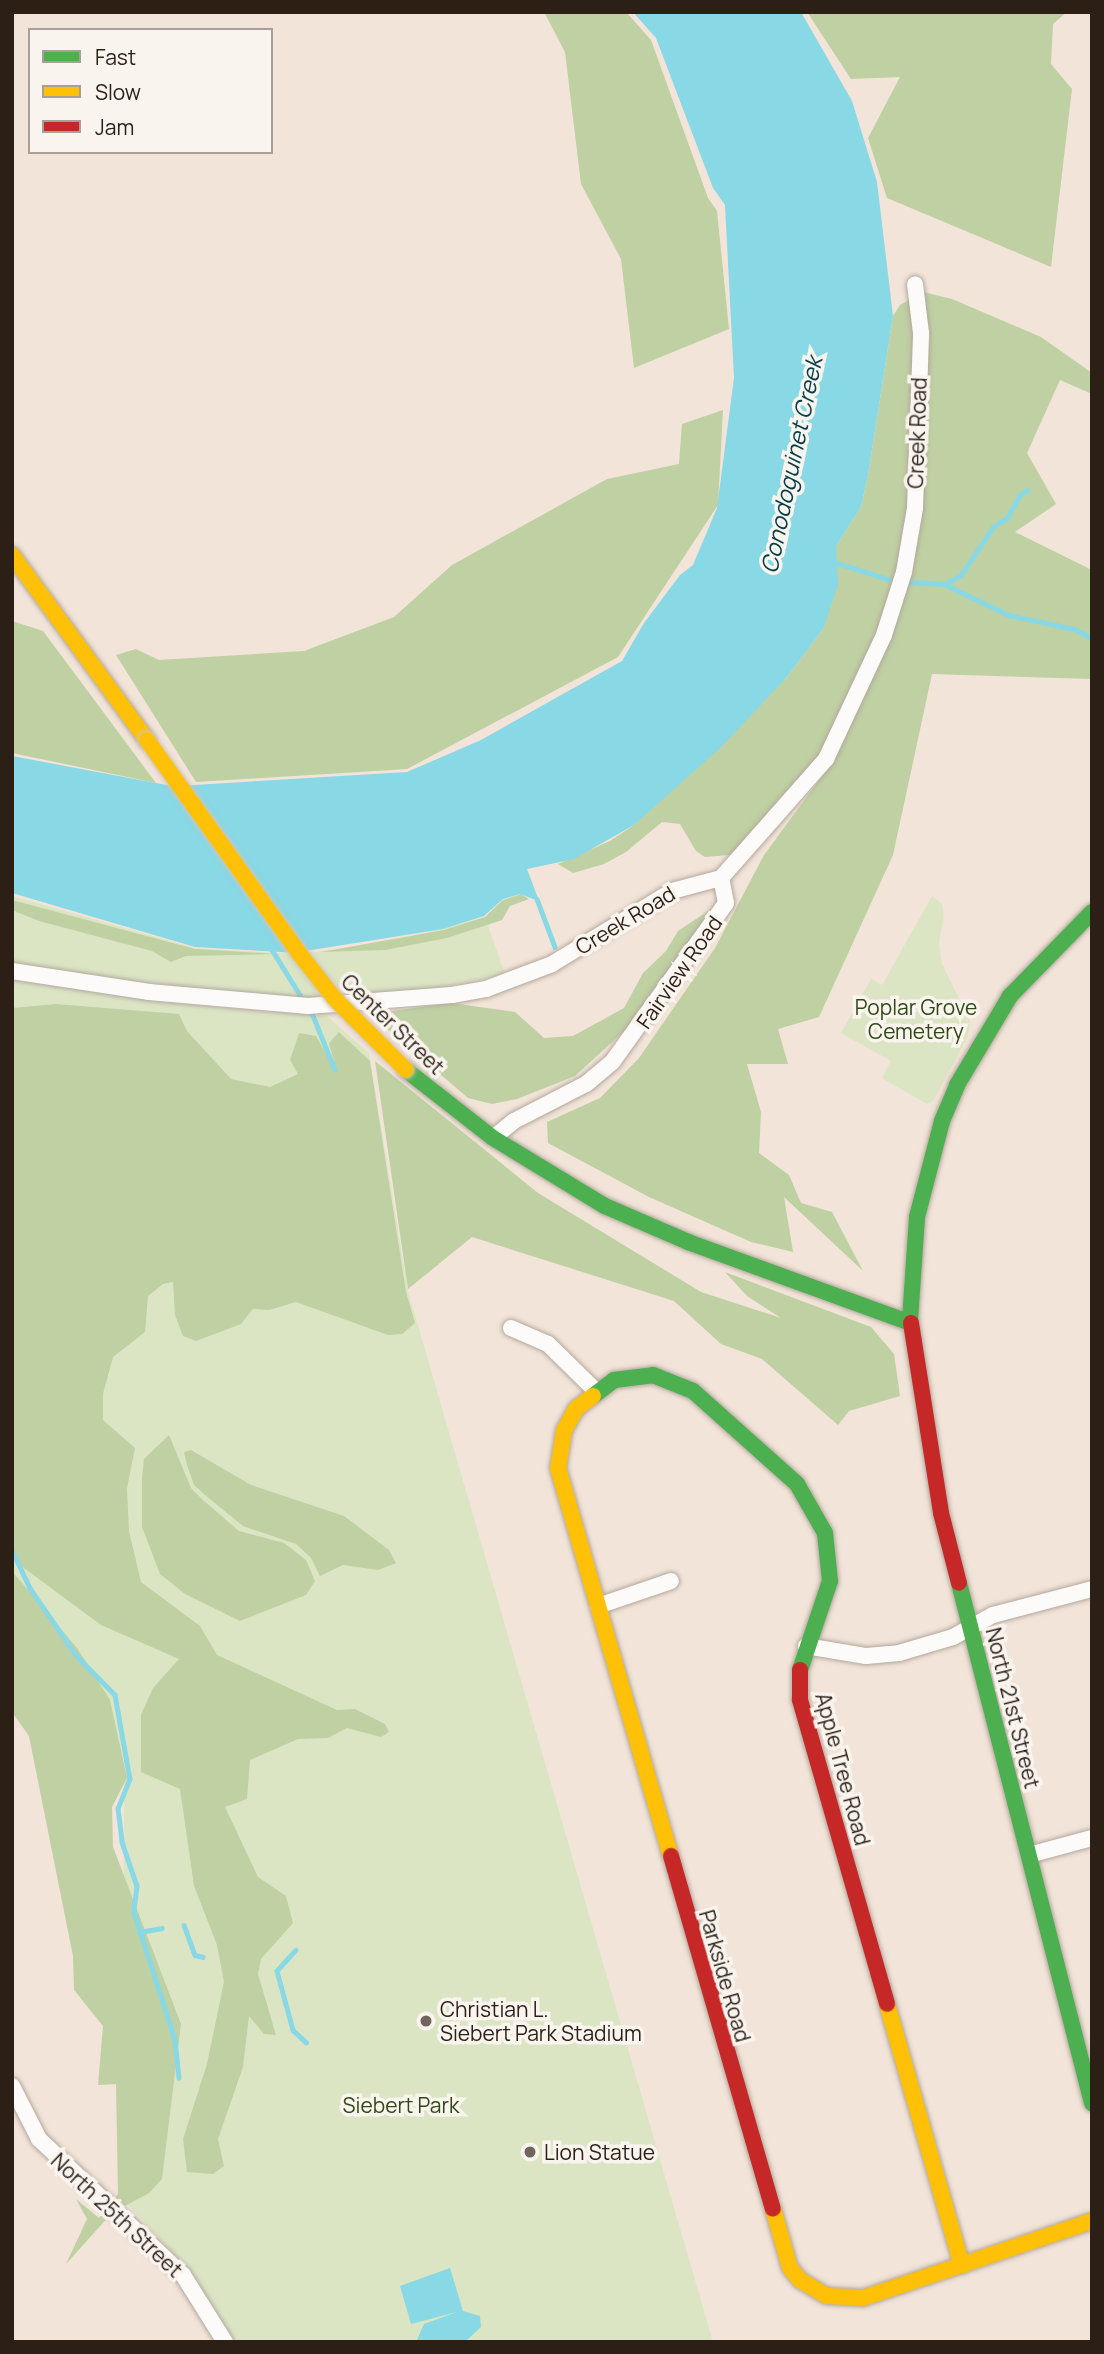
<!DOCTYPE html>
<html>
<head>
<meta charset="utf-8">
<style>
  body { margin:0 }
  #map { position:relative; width:1104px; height:2354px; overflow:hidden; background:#f2e4d8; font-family:Manrope,sans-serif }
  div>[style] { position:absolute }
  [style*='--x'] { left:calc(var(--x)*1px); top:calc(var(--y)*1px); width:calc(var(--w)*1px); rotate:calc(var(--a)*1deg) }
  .green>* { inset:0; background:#dbe5c4 }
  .forest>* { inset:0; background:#bfd0a2 }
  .water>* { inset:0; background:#88d8e5 }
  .stream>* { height:4.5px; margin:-2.25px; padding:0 2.25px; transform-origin:2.25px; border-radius:2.25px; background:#88d8e5 }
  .roads { filter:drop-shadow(0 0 2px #b3a89e) drop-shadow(0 0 2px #b3a89e) }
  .street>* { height:16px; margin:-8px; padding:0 8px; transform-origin:8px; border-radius:8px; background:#fdfbf9 }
  .fast>* { height:16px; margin:-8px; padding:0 8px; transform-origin:8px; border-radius:8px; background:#4caf50 }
  .slow>* { height:16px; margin:-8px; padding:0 8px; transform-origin:8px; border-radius:8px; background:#ffc107 }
  .jam>* { height:16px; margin:-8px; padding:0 8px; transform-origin:8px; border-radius:8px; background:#c62828 }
  .bridges { filter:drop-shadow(0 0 2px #ccc4be) drop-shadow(0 0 2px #ccc4be) }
  .slow-bridge>* { height:16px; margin:-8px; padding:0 8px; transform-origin:8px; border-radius:8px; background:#ffc107 }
  .dots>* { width:19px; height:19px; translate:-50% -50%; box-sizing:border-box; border:4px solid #faf4ef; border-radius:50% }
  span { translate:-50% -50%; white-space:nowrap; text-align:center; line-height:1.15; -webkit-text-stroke:7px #faf4ef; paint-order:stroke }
  .street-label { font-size:21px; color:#2b1f16 }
  .park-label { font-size:21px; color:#2f4a16 }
  .poi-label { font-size:21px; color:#2b1f16 }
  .left { translate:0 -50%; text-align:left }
  .water-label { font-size:23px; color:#043f48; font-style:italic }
  .frame { position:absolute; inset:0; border:14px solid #2b1f16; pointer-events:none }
  .legend { position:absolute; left:28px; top:28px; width:245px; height:126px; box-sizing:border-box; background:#faf4ef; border:2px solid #a79f98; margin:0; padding:9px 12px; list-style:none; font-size:21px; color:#2b1f16 }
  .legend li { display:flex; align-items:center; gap:14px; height:35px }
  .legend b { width:35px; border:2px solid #a79f98 }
</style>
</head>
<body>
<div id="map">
  <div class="green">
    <div style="clip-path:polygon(12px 896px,195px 948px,299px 954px,395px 941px,485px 917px,505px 974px,433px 989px,302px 998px,204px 990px,12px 965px)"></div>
    <div style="clip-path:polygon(932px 896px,942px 904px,944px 915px,939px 943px,942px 964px,970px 1021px,968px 1036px,934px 1100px,927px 1104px,882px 1078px,891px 1061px,841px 1033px,871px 979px,882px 985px)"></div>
    <div style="clip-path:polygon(12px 979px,192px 1005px,327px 1016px,369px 1053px,408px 1291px,713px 2342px,234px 2342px,190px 2271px,123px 2199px,124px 1779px,12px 1608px)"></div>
  </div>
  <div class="forest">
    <div style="clip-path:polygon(544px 12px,626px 12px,651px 40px,708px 198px,717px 211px,729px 329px,634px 368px,621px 259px,581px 184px,565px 52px)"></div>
    <div style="clip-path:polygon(807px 12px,1067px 12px,1053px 24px,1051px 64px,1072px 89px,1051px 267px,887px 198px,868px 138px,900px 77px,851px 79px)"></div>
    <div style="clip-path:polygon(923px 292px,952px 299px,1041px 337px,1092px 373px,1092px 394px,1060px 380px,1027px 453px,1056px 504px,1015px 532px,1092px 570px,1092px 679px,932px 674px,893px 855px,819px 1017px,778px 1029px,788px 1064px,747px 1064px,761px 1112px,759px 1153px,789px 1175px,801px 1203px,832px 1212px,863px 1271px,784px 1197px,793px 1252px,751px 1242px,649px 1197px,548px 1143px,547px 1122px,600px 1098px,639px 1058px,715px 948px,764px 855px,831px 764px,822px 756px,756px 835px,730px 855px,705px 857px,696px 851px,680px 824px,662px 822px,626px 852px,604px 864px,573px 873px,558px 864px,610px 841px,634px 825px,787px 677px,823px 629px,836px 546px,861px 507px,868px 475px,893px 316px,900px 305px)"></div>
    <div style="clip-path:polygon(723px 410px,718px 505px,618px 657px,407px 769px,196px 782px,116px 655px,136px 649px,159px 660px,304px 651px,394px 617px,452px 565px,607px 479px,679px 464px,682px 424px)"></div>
    <div style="clip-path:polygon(12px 621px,43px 631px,156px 783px,12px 753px)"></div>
    <div style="clip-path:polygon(521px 894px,529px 899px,510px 906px,502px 920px,447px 938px,385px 950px,321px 952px,444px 930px,485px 917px,503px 900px)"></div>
    <div style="clip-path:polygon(12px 900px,195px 949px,277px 954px,186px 956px,171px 962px,152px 951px,39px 921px,12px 910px)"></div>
    <div style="clip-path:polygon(714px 907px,634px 1022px,575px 1076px,517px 1099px,492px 1104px,468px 1098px,370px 1014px,451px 1003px,515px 1012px,544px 1038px,573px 1036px,624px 1008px,643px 973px,666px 951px,678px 931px)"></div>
    <div style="clip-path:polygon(56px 1004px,179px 1014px,187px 1031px,231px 1079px,270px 1087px,298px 1074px,290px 1060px,299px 1033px,316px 1036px,337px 1072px,329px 1043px,339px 1032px,370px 1061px,406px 1292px,415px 1323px,402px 1334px,388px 1335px,296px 1302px,269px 1310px,253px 1309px,241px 1324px,196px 1341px,183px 1336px,175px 1315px,173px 1282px,163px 1284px,148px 1296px,145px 1332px,113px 1357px,103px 1394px,103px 1420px,135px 1448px,127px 1488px,129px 1531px,141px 1582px,200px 1626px,217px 1655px,337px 1710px,355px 1709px,385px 1724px,389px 1732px,381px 1737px,347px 1728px,328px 1738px,298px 1739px,250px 1760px,247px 1799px,225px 1807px,258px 1877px,286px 1896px,293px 1923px,261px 1959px,258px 1974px,276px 2035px,264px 2034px,249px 2016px,243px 2067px,218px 2139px,224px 2166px,213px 2174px,187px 2172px,183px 2139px,207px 2064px,224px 1982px,217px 1945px,194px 1886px,180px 1789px,141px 1772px,141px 1715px,153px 1688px,179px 1659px,101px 1625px,12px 1559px,12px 1008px)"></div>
    <div style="clip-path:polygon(375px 1061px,538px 1193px,701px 1292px,781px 1318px,747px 1296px,725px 1272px,871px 1327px,894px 1354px,900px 1396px,849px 1411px,838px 1425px,762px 1359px,721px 1344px,674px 1301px,472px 1237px,408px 1289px)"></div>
    <div style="clip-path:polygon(169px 1435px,191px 1488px,203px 1500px,239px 1531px,284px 1543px,306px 1560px,315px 1581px,306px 1595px,240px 1621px,185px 1594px,160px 1574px,142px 1527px,142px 1478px,144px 1459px)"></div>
    <div style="clip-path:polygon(191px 1450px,251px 1485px,344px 1516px,389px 1550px,396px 1563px,378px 1570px,343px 1565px,320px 1576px,311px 1558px,296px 1544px,243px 1526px,205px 1495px,194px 1485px,187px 1465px,184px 1452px)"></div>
    <div style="clip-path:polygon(12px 1571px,77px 1648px,110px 1700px,127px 1778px,112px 1807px,113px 1847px,181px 2024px,162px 2179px,149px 2193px,125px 2206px,120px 2204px,66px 2264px,87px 2219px,76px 2199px,99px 2218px,118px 2194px,116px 2084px,98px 2085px,103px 2026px,74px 1990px,73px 1956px,29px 1736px,12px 1712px)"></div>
  </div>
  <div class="water">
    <div style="clip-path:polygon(633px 12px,801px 12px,852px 101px,877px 182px,893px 316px,868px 475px,861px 507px,836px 546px,838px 585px,823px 629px,787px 677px,721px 747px,634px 825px,574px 859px,527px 869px,539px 901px,520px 894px,503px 899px,484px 916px,443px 929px,299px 952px,178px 786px,407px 772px,481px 740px,622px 661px,644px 623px,680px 575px,693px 565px,717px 508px,734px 378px,725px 205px,713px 188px,656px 38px)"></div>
    <div style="clip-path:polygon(12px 756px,172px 786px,297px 953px,195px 947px,12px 893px)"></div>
    <div style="clip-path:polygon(450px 2268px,463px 2311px,480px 2316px,481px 2327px,465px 2342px,416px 2342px,424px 2324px,457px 2312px,411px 2324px,400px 2286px)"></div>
  </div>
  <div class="stream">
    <div style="--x:834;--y:562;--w:63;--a:17.6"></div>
    <div style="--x:894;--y:581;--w:50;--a:3.4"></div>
    <div style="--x:944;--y:584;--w:72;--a:25.5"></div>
    <div style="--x:1009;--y:615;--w:66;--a:12.2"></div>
    <div style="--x:1074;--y:629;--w:20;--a:27"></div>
    <div style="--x:945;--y:584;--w:18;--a:-29"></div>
    <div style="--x:961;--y:575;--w:58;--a:-56.3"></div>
    <div style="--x:993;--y:527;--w:17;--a:-33"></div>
    <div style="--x:1007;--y:518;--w:25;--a:-61"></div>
    <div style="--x:1019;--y:496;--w:10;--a:-37"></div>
    <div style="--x:537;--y:899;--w:51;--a:69.4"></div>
    <div style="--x:271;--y:948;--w:59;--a:58.2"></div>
    <div style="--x:312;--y:1013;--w:61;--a:68"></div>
    <div style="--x:12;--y:1550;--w:42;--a:64.7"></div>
    <div style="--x:30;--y:1588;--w:81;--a:55.5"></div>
    <div style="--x:76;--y:1655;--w:56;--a:45.7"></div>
    <div style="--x:115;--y:1695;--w:85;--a:79.9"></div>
    <div style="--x:130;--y:1779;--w:31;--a:112"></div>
    <div style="--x:118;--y:1808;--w:34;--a:83"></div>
    <div style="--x:122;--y:1842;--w:46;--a:71.2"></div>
    <div style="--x:137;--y:1886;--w:26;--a:97"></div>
    <div style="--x:134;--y:1912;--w:134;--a:72.2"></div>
    <div style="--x:175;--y:2040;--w:38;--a:84"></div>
    <div style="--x:184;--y:1925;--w:32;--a:70"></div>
    <div style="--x:195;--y:1955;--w:8;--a:14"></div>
    <div style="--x:139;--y:1932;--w:23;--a:-10"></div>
    <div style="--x:296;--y:1950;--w:28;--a:132"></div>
    <div style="--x:277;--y:1971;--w:61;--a:74.8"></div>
    <div style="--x:293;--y:2030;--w:18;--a:43"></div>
  </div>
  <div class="roads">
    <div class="street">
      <div style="--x:12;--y:971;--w:139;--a:8.7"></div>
      <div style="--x:149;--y:992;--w:160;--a:5"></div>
      <div style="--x:308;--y:1006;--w:144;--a:-4.4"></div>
      <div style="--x:452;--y:995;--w:35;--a:-10"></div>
      <div style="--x:486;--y:989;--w:71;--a:-20.7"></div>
      <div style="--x:552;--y:964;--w:140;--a:-31.3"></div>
      <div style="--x:672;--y:891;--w:51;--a:-14.9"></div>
      <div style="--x:721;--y:878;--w:159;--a:-48.6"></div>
      <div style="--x:826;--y:759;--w:137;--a:-64.9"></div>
      <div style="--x:884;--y:635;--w:66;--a:-72.4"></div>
      <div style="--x:904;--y:572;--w:65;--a:-80.2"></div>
      <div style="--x:915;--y:508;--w:175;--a:-88"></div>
      <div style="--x:921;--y:333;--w:49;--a:-97"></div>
      <div style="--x:493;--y:1138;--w:27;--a:-39"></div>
      <div style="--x:514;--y:1121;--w:81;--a:-27.2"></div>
      <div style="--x:586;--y:1084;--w:35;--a:-40"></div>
      <div style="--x:613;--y:1061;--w:194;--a:-54.4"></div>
      <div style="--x:726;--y:903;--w:25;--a:-101"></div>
      <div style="--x:511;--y:1328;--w:40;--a:23.4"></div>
      <div style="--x:548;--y:1344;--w:66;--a:44.4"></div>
      <div style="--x:598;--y:1606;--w:77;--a:-18.9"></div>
      <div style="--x:806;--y:1646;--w:61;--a:9.5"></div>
      <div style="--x:866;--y:1656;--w:33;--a:-5"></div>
      <div style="--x:899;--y:1653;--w:56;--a:-16.5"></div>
      <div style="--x:953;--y:1637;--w:46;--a:-28.8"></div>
      <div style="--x:993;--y:1615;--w:102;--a:-14.7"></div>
      <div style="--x:1029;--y:1855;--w:65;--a:-15.1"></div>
      <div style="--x:12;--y:2086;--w:59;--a:63"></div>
      <div style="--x:39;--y:2139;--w:198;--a:43.4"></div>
      <div style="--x:183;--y:2275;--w:79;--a:57.9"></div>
    </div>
    <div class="fast">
      <div style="--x:406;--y:1070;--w:110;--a:38"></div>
      <div style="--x:493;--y:1138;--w:131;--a:31.3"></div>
      <div style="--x:605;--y:1206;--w:90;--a:23.4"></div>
      <div style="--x:688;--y:1242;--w:237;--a:20"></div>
      <div style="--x:910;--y:1320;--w:103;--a:-86.1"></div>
      <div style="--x:917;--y:1217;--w:99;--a:-75.4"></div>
      <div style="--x:942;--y:1121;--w:39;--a:-67"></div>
      <div style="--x:957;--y:1085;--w:104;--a:-59.2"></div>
      <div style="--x:1010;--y:996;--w:117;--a:-45.7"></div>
      <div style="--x:593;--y:1396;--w:26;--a:-37"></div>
      <div style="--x:614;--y:1380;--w:39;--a:-7"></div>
      <div style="--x:653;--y:1375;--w:43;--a:21.8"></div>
      <div style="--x:693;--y:1391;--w:140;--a:41.8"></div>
      <div style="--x:797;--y:1484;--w:56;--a:60.3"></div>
      <div style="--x:825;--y:1533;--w:48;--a:84.1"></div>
      <div style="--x:830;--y:1581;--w:94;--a:108.6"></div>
      <div style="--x:959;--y:1583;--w:537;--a:75.65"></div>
    </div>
    <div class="slow">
      <div style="--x:12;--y:555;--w:229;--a:53.9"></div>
      <div style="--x:593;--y:1396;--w:21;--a:143"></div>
      <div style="--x:576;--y:1409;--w:25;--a:119"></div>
      <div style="--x:564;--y:1431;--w:37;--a:99"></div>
      <div style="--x:558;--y:1468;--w:404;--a:73.8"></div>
      <div style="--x:887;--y:2004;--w:272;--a:74"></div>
      <div style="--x:773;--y:2209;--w:61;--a:73.9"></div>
      <div style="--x:790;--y:2268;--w:16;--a:50"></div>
      <div style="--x:800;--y:2280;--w:31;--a:31"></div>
      <div style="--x:827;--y:2296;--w:36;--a:3"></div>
      <div style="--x:863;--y:2298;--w:242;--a:-18.6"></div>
    </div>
    <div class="jam">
      <div style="--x:911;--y:1323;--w:192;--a:81"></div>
      <div style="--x:941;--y:1513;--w:72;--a:75.6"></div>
      <div style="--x:800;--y:1670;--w:30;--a:90"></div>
      <div style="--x:800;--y:1700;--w:316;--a:74"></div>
      <div style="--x:671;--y:1856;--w:367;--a:73.9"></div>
    </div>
  </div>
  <div class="bridges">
    <div class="slow-bridge">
      <div style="--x:147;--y:740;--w:260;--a:54.5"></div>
      <div style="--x:298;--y:952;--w:60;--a:51.8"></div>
      <div style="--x:335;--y:999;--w:100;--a:45"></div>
    </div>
  </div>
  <div class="dots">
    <div style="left:426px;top:2021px;background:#71645a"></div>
    <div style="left:530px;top:2152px;background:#71645a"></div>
  </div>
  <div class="street-label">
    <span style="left:917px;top:433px;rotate:-88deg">Creek Road</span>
    <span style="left:625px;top:920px;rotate:-31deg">Creek Road</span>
    <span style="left:679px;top:972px;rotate:-55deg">Fairview Road</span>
    <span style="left:393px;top:1024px;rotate:44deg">Center Street</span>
    <span style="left:1013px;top:1708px;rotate:76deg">North 21st Street</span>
    <span style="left:843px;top:1769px;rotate:75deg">Apple Tree Road</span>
    <span style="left:725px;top:1976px;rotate:74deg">Parkside Road</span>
    <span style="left:117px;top:2215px;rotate:43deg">North 25th Street</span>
  </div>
  <div class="park-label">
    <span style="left:916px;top:1019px">Poplar Grove<br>Cemetery</span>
    <span style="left:401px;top:2105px">Siebert Park</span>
  </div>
  <div class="poi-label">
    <span class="left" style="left:440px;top:2021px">Christian L.<br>Siebert Park Stadium</span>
    <span class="left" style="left:544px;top:2152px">Lion Statue</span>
  </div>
  <div class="water-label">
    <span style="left:791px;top:465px;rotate:-78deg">Conodoguinet Creek</span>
  </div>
  <div class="frame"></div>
  <ul class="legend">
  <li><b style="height:9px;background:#4caf50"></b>Fast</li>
  <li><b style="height:9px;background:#ffc107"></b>Slow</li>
  <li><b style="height:9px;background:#c62828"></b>Jam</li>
  </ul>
</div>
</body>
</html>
